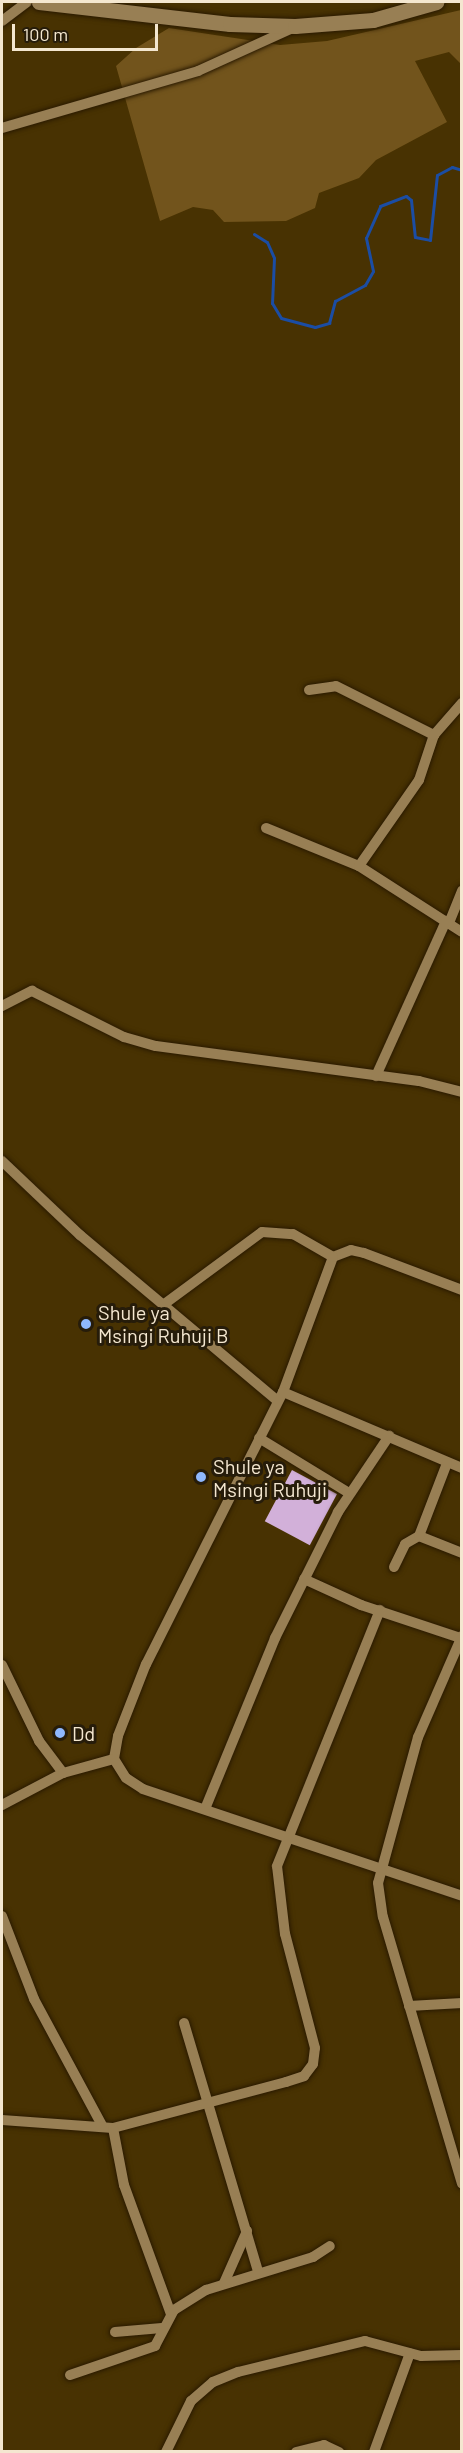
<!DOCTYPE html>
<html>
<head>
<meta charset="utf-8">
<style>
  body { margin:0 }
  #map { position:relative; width:463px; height:2453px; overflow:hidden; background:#483202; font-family:Barlow,sans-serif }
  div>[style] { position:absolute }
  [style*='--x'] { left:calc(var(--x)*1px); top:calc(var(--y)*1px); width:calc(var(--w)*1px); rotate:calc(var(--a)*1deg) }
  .green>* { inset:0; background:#72541c }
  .stream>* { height:3px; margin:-1.5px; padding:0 1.5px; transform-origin:1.5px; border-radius:1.5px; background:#1b4da4 }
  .building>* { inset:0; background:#d2b0d9; transform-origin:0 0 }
  .roads { filter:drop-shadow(0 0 2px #2a1a00) drop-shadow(0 0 2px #2a1a00) }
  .minor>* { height:10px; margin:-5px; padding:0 5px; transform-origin:5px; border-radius:5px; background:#987f54 }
  .secondary>* { height:15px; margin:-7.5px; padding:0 7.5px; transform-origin:7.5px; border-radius:7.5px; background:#987f54 }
  .dots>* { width:16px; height:16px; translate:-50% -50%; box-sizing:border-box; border:3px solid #261c0a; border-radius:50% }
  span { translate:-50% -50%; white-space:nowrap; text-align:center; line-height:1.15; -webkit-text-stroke:6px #261c0a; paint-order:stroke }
  .poi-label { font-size:20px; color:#f4e7d0 }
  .left { translate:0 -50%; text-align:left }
  .frame { position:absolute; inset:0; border:3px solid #f4e7d0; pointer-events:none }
  .scale { position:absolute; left:12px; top:24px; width:146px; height:27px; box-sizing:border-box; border:3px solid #f4e7d0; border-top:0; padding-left:8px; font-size:18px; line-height:21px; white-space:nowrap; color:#f4e7d0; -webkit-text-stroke:4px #261c0a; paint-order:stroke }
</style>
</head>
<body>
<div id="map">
  <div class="green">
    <div style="clip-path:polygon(461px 10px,461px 64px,449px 52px,415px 61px,447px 122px,376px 160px,359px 178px,319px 193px,315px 208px,286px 221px,224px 222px,213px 210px,193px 207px,160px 221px,116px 66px,136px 48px,169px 28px,280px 45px,327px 41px)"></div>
  </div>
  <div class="stream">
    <div style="--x:254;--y:234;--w:15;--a:32"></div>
    <div style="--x:267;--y:242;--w:17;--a:66"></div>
    <div style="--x:274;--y:258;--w:45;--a:92.5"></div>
    <div style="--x:272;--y:303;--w:17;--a:59"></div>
    <div style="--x:281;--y:318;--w:35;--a:15"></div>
    <div style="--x:315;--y:327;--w:15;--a:-16"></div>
    <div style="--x:329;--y:323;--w:23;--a:-75"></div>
    <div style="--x:335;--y:301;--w:34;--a:-28"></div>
    <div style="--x:365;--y:285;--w:16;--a:-60"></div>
    <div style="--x:373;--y:271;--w:34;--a:-102"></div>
    <div style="--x:366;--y:238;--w:35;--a:-66"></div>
    <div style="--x:380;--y:206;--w:28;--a:-21"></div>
    <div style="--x:406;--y:196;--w:6;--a:39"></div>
    <div style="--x:411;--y:200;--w:37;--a:84"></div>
    <div style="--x:415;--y:237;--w:15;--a:11"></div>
    <div style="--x:430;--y:240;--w:65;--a:-83.9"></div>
    <div style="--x:437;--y:175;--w:17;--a:-28"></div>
    <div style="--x:452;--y:167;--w:10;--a:17"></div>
  </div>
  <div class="building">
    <div style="left:292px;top:1470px;width:51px;height:58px;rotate:28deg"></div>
  </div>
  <div class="roads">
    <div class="minor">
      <div style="--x:2;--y:21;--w:31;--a:-37"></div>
      <div style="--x:2;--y:128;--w:204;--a:-16.2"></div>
      <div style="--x:198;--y:71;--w:104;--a:-24.4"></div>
      <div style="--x:309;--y:690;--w:27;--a:-8"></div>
      <div style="--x:336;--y:686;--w:110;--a:26.6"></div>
      <div style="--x:266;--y:828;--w:100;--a:22.2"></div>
      <div style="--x:359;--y:866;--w:122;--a:32.7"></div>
      <div style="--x:359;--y:866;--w:105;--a:-55.1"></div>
      <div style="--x:419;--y:780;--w:47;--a:-71.6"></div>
      <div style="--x:434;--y:735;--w:43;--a:-48.8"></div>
      <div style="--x:449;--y:923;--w:35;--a:-68"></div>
      <div style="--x:2;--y:1006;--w:34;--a:-27"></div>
      <div style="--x:32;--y:991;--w:103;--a:26.6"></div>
      <div style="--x:124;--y:1037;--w:33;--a:16"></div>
      <div style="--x:156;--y:1046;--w:265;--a:7.6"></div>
      <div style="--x:419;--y:1081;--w:44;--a:14.3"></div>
      <div style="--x:376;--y:1076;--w:170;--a:-65.7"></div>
      <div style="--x:2;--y:1161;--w:108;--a:43.5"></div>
      <div style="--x:80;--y:1235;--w:258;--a:40"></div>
      <div style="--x:462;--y:1290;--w:105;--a:-159.3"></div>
      <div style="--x:364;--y:1253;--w:13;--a:-167"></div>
      <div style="--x:351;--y:1250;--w:19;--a:159"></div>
      <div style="--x:333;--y:1257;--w:144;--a:110.3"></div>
      <div style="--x:283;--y:1392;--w:305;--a:116.7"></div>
      <div style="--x:146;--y:1664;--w:77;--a:111.3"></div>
      <div style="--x:118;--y:1736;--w:23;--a:100"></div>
      <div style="--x:114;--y:1759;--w:22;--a:58"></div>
      <div style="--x:126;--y:1778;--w:20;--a:33"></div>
      <div style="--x:143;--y:1789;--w:336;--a:18.5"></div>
      <div style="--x:163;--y:1305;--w:123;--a:-36.4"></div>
      <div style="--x:262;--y:1232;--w:31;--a:4"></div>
      <div style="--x:293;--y:1234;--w:46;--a:29.9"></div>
      <div style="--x:283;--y:1392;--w:194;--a:23"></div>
      <div style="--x:259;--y:1438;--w:105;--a:31.4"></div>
      <div style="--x:419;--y:1536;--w:46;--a:21.6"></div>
      <div style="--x:394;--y:1567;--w:25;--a:-64"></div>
      <div style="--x:405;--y:1544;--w:16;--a:-30"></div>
      <div style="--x:419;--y:1536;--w:78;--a:-69"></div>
      <div style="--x:304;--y:1579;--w:63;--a:24.5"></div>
      <div style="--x:361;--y:1605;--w:104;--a:18.4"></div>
      <div style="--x:462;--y:1636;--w:110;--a:113.5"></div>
      <div style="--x:418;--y:1737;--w:151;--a:105.3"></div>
      <div style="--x:378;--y:1883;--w:34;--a:82"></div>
      <div style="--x:383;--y:1917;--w:278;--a:73.5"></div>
      <div style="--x:2;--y:1665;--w:85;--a:64"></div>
      <div style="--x:39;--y:1741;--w:40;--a:53"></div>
      <div style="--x:2;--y:1805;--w:69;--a:-27.7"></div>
      <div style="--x:63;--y:1773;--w:53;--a:-15.4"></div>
      <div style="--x:205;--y:1809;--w:185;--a:-67.7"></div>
      <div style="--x:275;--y:1638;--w:141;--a:-63.4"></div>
      <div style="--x:338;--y:1512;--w:92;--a:-56.1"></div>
      <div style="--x:2;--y:1916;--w:89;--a:68.9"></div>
      <div style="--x:34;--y:1999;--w:145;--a:61.7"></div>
      <div style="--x:409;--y:2006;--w:53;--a:-3.2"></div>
      <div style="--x:184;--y:2023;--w:259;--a:73.4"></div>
      <div style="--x:2;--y:2120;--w:111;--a:4.1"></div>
      <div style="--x:113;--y:2128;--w:179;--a:-14.9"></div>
      <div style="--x:286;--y:2082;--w:19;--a:-18"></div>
      <div style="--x:304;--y:2076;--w:15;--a:-53"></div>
      <div style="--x:313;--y:2064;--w:16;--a:-83"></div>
      <div style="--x:315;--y:2048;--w:118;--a:-104.7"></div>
      <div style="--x:285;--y:1934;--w:68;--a:-96.7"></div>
      <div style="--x:277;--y:1866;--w:276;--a:-68.1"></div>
      <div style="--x:113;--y:2128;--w:58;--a:79.1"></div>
      <div style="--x:124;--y:2185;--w:137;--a:70"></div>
      <div style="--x:224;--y:2283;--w:57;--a:-66.1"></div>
      <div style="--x:115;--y:2332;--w:47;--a:-4.9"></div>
      <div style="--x:70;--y:2375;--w:90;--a:-18.8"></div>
      <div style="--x:155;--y:2346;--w:41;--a:-62.2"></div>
      <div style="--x:174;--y:2310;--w:38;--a:-32"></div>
      <div style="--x:206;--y:2290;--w:112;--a:-17.1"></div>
      <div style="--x:313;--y:2257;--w:20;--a:-33"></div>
      <div style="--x:166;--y:2452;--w:57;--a:-63.9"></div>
      <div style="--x:191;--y:2401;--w:29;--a:-41"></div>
      <div style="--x:213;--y:2382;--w:27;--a:-22"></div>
      <div style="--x:238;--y:2372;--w:131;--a:-13.7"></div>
      <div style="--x:365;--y:2341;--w:58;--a:15"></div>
      <div style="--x:421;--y:2356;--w:41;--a:-1.4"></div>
      <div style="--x:296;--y:2452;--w:29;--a:-14"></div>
      <div style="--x:324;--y:2445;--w:17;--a:25"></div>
      <div style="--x:374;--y:2452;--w:105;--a:-70"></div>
    </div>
    <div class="secondary">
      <div style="--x:39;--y:2;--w:192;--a:6.6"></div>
      <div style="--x:230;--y:24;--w:65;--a:1.8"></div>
      <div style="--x:295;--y:26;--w:78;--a:-4.4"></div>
      <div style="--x:373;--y:20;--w:66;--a:-15.9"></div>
    </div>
  </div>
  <div class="dots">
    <div style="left:86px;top:1324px;background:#8fb8fd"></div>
    <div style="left:201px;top:1477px;background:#8fb8fd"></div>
    <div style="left:60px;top:1733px;background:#8fb8fd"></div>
  </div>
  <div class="poi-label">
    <span class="left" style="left:98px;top:1324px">Shule ya<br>Msingi Ruhuji B</span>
    <span class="left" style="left:213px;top:1478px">Shule ya<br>Msingi Ruhuji</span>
    <span class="left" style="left:72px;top:1733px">Dd</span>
  </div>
  <div class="frame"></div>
  <div class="scale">100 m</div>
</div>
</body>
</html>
